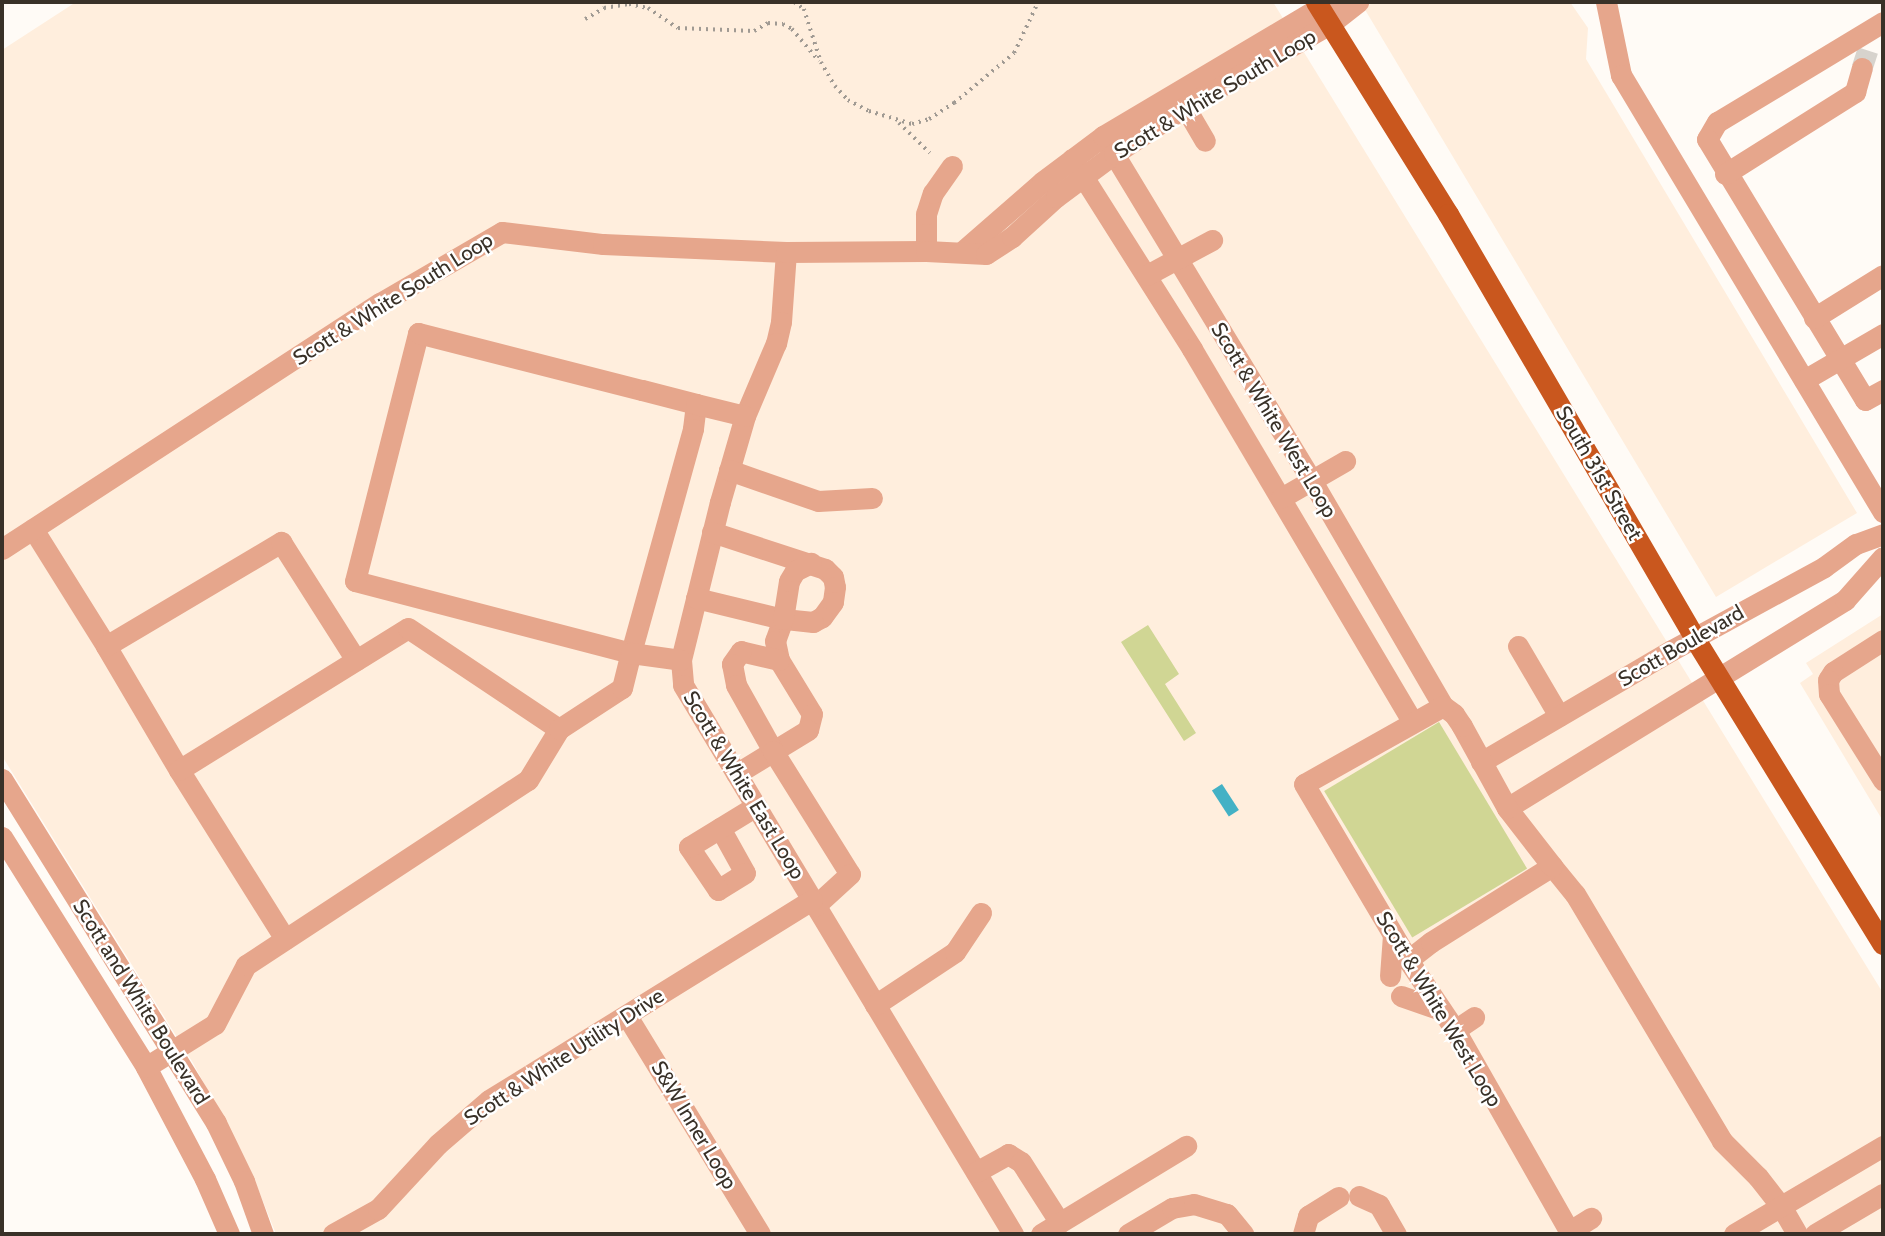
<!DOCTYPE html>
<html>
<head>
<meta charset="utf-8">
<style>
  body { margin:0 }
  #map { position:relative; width:1885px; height:1236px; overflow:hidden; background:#fffbf6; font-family:Cabin,sans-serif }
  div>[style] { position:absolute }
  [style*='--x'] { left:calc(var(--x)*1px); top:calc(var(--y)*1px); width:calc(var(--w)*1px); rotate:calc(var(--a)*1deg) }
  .built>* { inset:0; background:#fed }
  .green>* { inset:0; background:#d0d694; transform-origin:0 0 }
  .water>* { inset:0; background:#43b1c5; transform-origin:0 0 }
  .minor-tunnel>* { height:21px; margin-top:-10.5px; transform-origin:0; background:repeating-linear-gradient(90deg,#d7d3cd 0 21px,transparent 0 31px) }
  .path>* { height:3.5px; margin-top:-1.75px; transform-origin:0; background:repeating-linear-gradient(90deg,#a09a93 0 2px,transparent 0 7px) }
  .minor>* { height:21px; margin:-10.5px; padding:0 10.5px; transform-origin:10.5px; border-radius:10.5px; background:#e6a68c }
  .major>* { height:21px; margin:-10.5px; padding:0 10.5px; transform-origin:10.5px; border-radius:10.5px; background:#c9571e }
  span { translate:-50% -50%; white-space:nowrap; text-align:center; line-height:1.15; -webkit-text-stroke:5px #fff; paint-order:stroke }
  .street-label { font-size:21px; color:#393128 }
  .frame { position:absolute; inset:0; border:4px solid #393128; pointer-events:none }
</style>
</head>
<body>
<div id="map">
  <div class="built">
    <div style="clip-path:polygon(76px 2px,1273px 2px,1883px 993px,1883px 1234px,276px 1234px,250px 1169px,193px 1063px,2px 756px,2px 50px)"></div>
    <div style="clip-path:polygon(1374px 2px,1570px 2px,1588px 28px,1586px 59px,1857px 513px,1716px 597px,1364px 8px)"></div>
    <div style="clip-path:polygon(1883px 614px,1883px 821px,1800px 683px,1813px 674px,1806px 663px)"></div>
  </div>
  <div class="green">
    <div style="clip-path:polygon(1148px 625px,1179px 674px,1165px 684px,1196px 733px,1184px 741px,1121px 642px)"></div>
    <div style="left:1439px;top:722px;width:171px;height:134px;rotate:59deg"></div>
  </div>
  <div class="water">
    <div style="left:1222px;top:784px;width:31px;height:12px;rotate:57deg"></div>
  </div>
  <div class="minor-tunnel">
    <div style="--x:1862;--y:68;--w:19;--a:-72"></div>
  </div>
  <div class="path">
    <div style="--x:794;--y:2;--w:12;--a:35"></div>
    <div style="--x:804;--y:9;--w:56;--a:72.2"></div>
    <div style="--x:821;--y:62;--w:28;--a:60"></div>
    <div style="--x:835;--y:86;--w:19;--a:47"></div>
    <div style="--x:848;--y:100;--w:24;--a:28"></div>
    <div style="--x:869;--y:111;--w:45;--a:16.8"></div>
    <div style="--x:912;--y:124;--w:18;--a:-16"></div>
    <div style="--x:929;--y:119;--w:30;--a:-33"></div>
    <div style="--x:954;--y:103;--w:78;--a:-39.8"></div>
    <div style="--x:1014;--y:53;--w:56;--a:-64.8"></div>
    <div style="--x:585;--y:19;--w:22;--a:-30"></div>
    <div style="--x:604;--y:8;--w:25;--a:-9"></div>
    <div style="--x:629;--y:4;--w:19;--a:12"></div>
    <div style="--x:648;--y:8;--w:36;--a:34"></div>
    <div style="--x:678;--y:28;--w:76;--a:2.3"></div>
    <div style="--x:754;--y:31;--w:16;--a:-30"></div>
    <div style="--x:768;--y:23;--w:15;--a:4"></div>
    <div style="--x:783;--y:24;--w:10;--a:29"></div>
    <div style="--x:792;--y:29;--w:42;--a:49.8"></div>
    <div style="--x:899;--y:123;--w:43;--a:44.1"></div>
  </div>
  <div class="minor">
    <div style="--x:1606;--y:2;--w:75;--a:78.4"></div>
    <div style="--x:1621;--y:75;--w:510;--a:59.06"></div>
    <div style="--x:1883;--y:22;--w:194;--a:148.9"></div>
    <div style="--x:1717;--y:122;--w:20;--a:120"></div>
    <div style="--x:1707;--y:139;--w:305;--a:58.8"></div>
    <div style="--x:1865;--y:400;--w:21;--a:-29"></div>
    <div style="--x:1178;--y:95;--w:53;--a:59.6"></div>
    <div style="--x:1103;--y:136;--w:403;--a:58.8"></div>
    <div style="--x:1312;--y:481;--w:260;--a:59.8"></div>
    <div style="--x:1072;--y:159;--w:225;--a:57.7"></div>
    <div style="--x:1192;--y:349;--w:432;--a:59.4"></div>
    <div style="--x:1725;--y:174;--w:154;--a:-32.2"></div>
    <div style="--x:1855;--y:92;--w:25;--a:-74"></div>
    <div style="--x:926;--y:251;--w:37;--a:-90"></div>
    <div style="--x:926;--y:214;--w:22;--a:-72"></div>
    <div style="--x:933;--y:193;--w:33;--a:-55"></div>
    <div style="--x:963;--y:251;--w:105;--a:-41.1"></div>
    <div style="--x:1042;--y:182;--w:76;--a:-37"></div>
    <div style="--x:1103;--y:136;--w:263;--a:-30.7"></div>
    <div style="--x:786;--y:252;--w:70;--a:94.1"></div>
    <div style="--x:781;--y:322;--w:22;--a:103"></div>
    <div style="--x:776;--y:343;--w:79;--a:113"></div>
    <div style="--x:745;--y:416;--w:90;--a:106.2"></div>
    <div style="--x:720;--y:502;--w:163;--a:103.9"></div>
    <div style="--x:681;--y:660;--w:25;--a:85"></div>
    <div style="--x:683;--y:685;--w:641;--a:58.99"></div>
    <div style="--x:1147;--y:275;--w:74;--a:-28.3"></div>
    <div style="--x:1814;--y:318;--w:81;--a:-31.9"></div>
    <div style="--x:1804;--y:380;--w:91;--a:-30.2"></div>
    <div style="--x:696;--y:404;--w:25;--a:97"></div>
    <div style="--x:693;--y:429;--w:232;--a:105.5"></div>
    <div style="--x:631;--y:653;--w:285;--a:-165.4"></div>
    <div style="--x:355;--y:581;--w:256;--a:-75.7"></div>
    <div style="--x:418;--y:333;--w:231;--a:14.3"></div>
    <div style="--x:642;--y:390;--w:56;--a:14.5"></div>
    <div style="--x:696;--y:404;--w:50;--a:13.8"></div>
    <div style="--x:729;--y:470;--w:94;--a:19.2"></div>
    <div style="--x:818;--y:501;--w:54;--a:-3.2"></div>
    <div style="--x:1281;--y:498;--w:74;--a:-30"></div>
    <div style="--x:33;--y:529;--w:138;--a:58"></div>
    <div style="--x:712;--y:532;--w:119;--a:18.1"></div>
    <div style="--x:825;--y:569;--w:11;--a:45"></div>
    <div style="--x:833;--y:577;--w:10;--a:79"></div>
    <div style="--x:835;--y:587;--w:15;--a:98"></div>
    <div style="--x:833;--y:602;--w:19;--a:126"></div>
    <div style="--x:822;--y:617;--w:10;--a:151"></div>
    <div style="--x:813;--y:622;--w:30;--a:-174"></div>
    <div style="--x:783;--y:619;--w:23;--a:110"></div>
    <div style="--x:775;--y:641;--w:19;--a:78"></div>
    <div style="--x:779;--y:660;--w:63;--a:58.6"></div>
    <div style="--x:812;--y:714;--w:16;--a:104"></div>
    <div style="--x:808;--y:730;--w:84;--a:148.6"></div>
    <div style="--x:2;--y:549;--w:451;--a:-33.1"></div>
    <div style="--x:380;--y:303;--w:141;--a:-30.2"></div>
    <div style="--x:502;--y:232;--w:102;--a:6.8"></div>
    <div style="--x:603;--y:244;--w:183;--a:2.5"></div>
    <div style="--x:786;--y:252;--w:140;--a:-0.4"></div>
    <div style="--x:926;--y:251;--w:60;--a:2.9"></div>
    <div style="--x:986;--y:254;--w:31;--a:-33"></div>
    <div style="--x:1012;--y:237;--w:59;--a:-42.3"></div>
    <div style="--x:1056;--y:197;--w:72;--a:-36.6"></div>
    <div style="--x:1114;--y:154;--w:85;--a:-33.5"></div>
    <div style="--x:1185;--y:107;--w:167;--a:-29.8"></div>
    <div style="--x:1330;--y:24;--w:36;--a:-38"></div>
    <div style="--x:696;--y:598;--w:89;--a:13.6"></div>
    <div style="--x:783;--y:619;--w:38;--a:-81"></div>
    <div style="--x:789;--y:581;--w:12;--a:-59"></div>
    <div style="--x:795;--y:571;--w:18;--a:-27"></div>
    <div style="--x:1883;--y:640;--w:59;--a:147.4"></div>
    <div style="--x:1833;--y:672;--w:9;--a:122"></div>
    <div style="--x:1828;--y:680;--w:14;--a:86"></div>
    <div style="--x:1829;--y:694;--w:102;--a:57.9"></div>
    <div style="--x:1518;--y:646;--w:81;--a:59.6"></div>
    <div style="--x:779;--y:660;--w:39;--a:-167"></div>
    <div style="--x:741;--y:651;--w:16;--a:125"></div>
    <div style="--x:732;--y:664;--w:21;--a:79"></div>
    <div style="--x:736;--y:685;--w:76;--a:60.7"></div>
    <div style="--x:773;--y:751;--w:145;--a:58"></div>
    <div style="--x:850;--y:874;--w:47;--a:137.6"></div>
    <div style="--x:1481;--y:762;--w:221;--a:-30.4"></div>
    <div style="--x:1672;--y:650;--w:173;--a:-28.6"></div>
    <div style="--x:1824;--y:567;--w:39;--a:-36"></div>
    <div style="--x:1856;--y:544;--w:29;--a:-20"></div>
    <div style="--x:179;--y:770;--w:144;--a:-120.5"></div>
    <div style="--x:106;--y:646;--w:204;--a:-30.7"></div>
    <div style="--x:281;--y:542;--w:140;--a:57.6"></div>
    <div style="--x:2;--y:779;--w:405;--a:58.1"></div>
    <div style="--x:216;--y:1123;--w:64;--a:64.2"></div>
    <div style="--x:244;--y:1181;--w:56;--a:70.3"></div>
    <div style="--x:1507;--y:808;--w:397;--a:-31.6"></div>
    <div style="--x:1845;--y:600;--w:57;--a:-48.5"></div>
    <div style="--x:720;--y:828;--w:51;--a:60.9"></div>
    <div style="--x:745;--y:873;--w:32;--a:148"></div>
    <div style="--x:718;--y:890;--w:52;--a:-124"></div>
    <div style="--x:689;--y:847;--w:79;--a:-31.5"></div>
    <div style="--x:2;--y:837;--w:271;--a:57.9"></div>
    <div style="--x:146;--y:1067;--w:127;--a:62.2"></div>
    <div style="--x:205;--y:1179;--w:60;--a:66.4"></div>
    <div style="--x:1552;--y:866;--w:36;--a:51"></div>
    <div style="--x:1575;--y:894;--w:287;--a:59.2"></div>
    <div style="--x:1722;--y:1141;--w:51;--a:45"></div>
    <div style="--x:1758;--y:1177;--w:37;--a:52"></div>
    <div style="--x:1781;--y:1206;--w:32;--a:60"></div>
    <div style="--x:285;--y:939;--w:199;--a:-122.1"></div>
    <div style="--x:179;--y:770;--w:269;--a:-31.8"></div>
    <div style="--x:408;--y:628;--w:182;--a:33.8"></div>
    <div style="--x:1408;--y:960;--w:29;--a:-38"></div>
    <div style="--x:1431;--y:942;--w:143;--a:-32.1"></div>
    <div style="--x:1552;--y:866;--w:73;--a:-127.8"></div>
    <div style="--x:1507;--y:808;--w:94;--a:-118.8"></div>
    <div style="--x:1462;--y:726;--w:14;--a:-124"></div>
    <div style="--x:1454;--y:714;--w:14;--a:-144"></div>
    <div style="--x:1443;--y:706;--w:159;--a:150.7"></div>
    <div style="--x:1304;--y:784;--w:204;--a:59.4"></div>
    <div style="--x:1408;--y:960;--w:84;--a:56.1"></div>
    <div style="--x:1455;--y:1030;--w:235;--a:60.4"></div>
    <div style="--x:1390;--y:976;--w:41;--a:-85.8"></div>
    <div style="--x:1401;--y:996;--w:42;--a:19.3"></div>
    <div style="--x:875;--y:1005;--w:96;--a:-33.5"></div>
    <div style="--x:955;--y:952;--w:47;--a:-56.3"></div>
    <div style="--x:627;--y:1016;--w:255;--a:58.6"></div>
    <div style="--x:1455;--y:1030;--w:23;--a:-34"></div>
    <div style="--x:146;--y:1067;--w:81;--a:-31.9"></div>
    <div style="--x:215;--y:1024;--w:67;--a:-62.3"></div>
    <div style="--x:246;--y:965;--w:337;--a:-33.3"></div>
    <div style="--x:528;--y:780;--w:60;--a:-58.7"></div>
    <div style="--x:559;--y:729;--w:75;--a:-33.1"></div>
    <div style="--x:622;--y:688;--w:36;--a:-76"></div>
    <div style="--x:631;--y:653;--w:50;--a:8"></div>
    <div style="--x:976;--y:1172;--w:37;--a:-29"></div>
    <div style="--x:1008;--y:1154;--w:15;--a:32"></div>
    <div style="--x:1021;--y:1162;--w:72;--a:57.4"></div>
    <div style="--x:1359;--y:1196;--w:22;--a:24"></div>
    <div style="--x:1379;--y:1205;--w:34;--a:60"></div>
    <div style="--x:1570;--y:1231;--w:25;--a:-32"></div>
    <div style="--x:333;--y:1234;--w:51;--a:-29.1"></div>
    <div style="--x:378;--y:1209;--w:88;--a:-47.3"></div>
    <div style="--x:438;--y:1144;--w:67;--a:-40.8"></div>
    <div style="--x:489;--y:1100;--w:380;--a:-31.8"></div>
    <div style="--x:1041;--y:1234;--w:170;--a:-31.3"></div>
    <div style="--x:1128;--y:1234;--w:51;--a:-30.6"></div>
    <div style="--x:1172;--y:1208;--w:22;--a:-10"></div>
    <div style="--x:1194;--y:1204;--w:34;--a:17"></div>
    <div style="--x:1227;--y:1214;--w:26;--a:51"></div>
    <div style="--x:1303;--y:1234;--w:19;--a:-74"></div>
    <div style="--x:1308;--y:1216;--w:36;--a:-32"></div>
    <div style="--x:1734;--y:1234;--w:173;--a:-30.6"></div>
    <div style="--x:1815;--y:1234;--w:79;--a:-30.5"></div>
  </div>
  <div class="major">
    <div style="--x:1316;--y:2;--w:250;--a:58.1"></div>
    <div style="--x:1448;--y:214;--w:492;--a:59.8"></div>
    <div style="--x:1695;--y:639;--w:358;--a:58.4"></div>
  </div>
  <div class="street-label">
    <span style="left:1215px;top:94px;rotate:-31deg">Scott &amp; White South Loop</span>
    <span style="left:393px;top:299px;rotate:-32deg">Scott &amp; White South Loop</span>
    <span style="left:1274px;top:420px;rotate:59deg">Scott &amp; White West Loop</span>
    <span style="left:1599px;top:473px;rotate:60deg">South 31st Street</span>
    <span style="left:1681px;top:646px;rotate:-30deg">Scott Boulevard</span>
    <span style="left:744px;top:785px;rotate:59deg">Scott &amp; White East Loop</span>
    <span style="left:141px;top:1002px;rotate:58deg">Scott and White Boulevard</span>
    <span style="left:1439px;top:1009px;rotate:59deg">Scott &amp; White West Loop</span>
    <span style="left:564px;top:1057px;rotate:-33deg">Scott &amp; White Utility Drive</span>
    <span style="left:694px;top:1125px;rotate:59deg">S&amp;W Inner Loop</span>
  </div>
  <div class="frame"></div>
</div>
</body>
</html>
